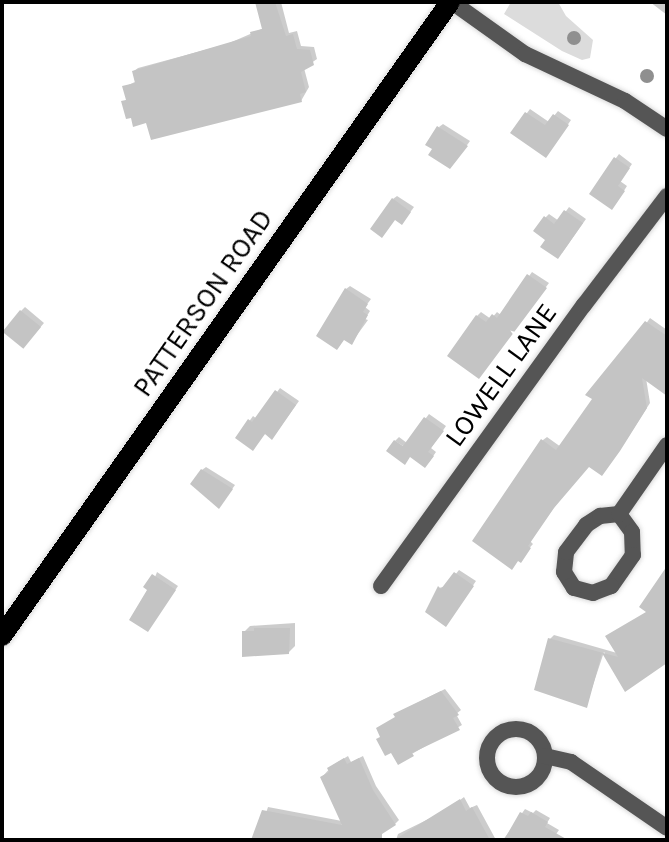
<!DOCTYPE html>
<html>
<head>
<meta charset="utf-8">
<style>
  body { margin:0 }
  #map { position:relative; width:669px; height:842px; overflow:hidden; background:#fff; font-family:Karla,sans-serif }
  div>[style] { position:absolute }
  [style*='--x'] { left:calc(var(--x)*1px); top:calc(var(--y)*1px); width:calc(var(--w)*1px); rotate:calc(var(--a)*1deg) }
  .green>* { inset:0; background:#dcdcdc }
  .shadow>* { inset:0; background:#0003 }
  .building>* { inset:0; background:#c4c4c4; transform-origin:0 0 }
  .roads { filter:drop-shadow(0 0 2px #dbdbdb) drop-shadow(0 0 2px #dbdbdb) }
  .minor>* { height:16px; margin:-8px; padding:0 8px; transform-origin:8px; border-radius:8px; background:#555 }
  .minor>.ring { margin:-8px; padding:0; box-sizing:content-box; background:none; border:16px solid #555; border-radius:50% }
  .tertiary>* { height:16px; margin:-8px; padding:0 8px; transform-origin:8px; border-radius:8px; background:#555 }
  .primary>* { height:20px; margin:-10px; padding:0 10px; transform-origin:10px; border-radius:10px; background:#000 }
  .trees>* { width:14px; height:14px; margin:-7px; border-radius:50%; background:#8f8f8f }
  span { translate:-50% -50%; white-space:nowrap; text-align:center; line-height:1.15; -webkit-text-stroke:8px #fff; paint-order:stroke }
  .street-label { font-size:28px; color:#000 }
  .frame { position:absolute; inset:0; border:4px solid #000; pointer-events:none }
</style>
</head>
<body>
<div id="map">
  <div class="green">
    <div style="clip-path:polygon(511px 2px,558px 2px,566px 16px,593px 40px,590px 58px,582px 60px,562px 51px,504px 14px)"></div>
  </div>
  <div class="shadow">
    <div style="clip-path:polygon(257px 2px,281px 2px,289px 33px,297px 31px,301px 46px,314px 47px,317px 59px,304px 68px,309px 87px,301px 101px,148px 121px,124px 102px,128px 98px,124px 87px,137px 81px,134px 71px,138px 68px,227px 44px,264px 28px)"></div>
    <div style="clip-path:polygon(650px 2px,667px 2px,667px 15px)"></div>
    <div style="clip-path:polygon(530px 109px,549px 122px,558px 111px,571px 120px,549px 152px,512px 133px)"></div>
    <div style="clip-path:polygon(443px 124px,470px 141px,454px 163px,439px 127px)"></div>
    <div style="clip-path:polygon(619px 154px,632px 164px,620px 181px,627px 186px,616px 203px,616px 158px)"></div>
    <div style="clip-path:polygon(397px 196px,414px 207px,406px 218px,393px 199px)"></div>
    <div style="clip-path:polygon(569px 207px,586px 219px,562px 253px,548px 239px,545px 218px,549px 214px,559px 221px)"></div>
    <div style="clip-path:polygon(532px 272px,549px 283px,482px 372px,477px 316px,481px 312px,491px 319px,497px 312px,501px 315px)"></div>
    <div style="clip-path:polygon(350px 286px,371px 299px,365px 307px,370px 311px,365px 319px,368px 320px,352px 342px,344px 338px,346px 289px)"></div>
    <div style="clip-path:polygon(25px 307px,44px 323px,27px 343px,21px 311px)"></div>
    <div style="clip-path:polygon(650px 318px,667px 330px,667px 383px,646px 378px,650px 403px,623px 445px,589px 464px,558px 502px,530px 541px,533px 544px,512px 567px,474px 541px,543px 440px,547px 437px,561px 447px)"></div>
    <div style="clip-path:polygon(280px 388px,299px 401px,276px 433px,238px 437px,253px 416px,257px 419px)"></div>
    <div style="clip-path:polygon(429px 414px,446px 426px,431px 448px,436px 452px,429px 462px,395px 441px,399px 437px,407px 443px)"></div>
    <div style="clip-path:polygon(206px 467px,235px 485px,223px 502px,202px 470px)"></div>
    <div style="clip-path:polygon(459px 570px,476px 581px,449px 621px,439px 588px,446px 586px)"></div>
    <div style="clip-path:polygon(667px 570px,667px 661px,625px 689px,604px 652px,586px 706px,550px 639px,554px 635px,617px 653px,648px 611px)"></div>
    <div style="clip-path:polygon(157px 572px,178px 586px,151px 626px,150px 590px)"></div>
    <div style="clip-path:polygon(295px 623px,295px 646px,289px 652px,244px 632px,250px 626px)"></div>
    <div style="clip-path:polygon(445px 689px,461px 710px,456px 714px,462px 725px,398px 762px,395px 714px)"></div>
    <div style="clip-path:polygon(348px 756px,351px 762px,363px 756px,376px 786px,399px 820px,395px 824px,368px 839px,344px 816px,338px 840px,257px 840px,268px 807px,342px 821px,322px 777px,333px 765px)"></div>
    <div style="clip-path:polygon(464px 797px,470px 808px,477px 805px,496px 840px,396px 840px,398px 834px,447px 810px)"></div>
    <div style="clip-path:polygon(525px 809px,533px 813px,536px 810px,550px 818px,547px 823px,559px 830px,552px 840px,503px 840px)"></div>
  </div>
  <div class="building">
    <div style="clip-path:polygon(255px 2px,275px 2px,286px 36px,293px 34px,297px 49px,310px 50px,314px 65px,301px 72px,306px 92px,300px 94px,302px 102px,151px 140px,146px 123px,133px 127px,131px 118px,126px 119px,121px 101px,126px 100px,122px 86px,135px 83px,132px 71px,251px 36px,250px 32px,262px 29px)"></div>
    <div style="clip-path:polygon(525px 112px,545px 125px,553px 114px,569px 125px,546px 158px,510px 133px)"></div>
    <div style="clip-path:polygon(437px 126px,468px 146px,450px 169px,428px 155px,432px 149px,425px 145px)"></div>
    <div style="clip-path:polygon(614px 157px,630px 168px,618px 186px,625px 191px,612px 210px,589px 194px)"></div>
    <div style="clip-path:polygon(392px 198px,411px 212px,402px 225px,395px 220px,382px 238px,370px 229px)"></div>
    <div style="clip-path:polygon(564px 210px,583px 223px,558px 259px,540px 247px,545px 240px,533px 231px,544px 216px,554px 224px)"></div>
    <div style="clip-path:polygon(527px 274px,547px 288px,479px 379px,447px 356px,476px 315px,486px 322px,492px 314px,497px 318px)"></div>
    <div style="clip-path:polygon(345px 288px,368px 304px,363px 312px,368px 315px,352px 345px,344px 340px,337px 350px,316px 336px)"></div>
    <div style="left:20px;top:310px;width:27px;height:28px;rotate:39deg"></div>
    <div style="clip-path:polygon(645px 321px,667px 336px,667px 396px,642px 378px,647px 408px,620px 451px,602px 476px,589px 467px,554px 508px,528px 546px,531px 548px,521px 563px,518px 561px,512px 570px,472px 541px,541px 439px,556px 450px,592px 399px,585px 395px)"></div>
    <div style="clip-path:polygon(275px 390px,296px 405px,272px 440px,265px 434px,253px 451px,235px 438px,248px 419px,252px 422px)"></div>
    <div style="clip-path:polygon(424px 417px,444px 431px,428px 452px,434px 456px,425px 468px,410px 457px,405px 465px,386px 451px,394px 440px,403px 446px)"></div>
    <div style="clip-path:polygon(201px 469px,233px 489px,219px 509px,190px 484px)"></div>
    <div style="clip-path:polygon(667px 566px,667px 663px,625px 692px,602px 653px,587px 708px,534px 690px,548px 638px,618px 657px,605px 636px,646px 612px,639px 607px)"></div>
    <div style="clip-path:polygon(454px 572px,474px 586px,446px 627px,425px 612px,438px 586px,441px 589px)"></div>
    <div style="clip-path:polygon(152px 574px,176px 590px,148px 632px,129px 620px,147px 590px,143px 587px)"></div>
    <div style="clip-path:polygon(254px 628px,290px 628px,289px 654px,242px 657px,242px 631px,254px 631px)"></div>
    <div style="clip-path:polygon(441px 691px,459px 715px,453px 718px,460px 730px,412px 753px,414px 756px,398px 765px,391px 753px,385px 756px,376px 739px,380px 737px,376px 728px,395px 717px,393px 714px)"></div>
    <div style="clip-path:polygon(344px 758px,347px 764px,359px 758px,373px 790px,396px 825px,382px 834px,382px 840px,251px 840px,262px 810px,342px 825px,320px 777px,329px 772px,327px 768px)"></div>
    <div style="clip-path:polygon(460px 799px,466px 811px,472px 807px,490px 840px,394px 840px)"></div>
    <div style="clip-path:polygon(520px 812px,528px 816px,531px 812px,548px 822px,545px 827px,568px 840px,504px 840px)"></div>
  </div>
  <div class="roads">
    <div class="minor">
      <div style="--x:619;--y:514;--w:22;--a:54"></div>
      <div style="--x:632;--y:532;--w:23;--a:88"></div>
      <div style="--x:633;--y:555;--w:38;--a:125"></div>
      <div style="--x:611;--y:586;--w:19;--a:159"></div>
      <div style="--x:593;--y:593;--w:20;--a:-165"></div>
      <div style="--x:574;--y:588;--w:19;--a:-122"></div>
      <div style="--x:564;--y:572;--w:20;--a:-84"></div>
      <div style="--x:566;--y:552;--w:34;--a:-53"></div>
      <div style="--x:586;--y:525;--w:17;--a:-33"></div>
      <div style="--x:600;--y:516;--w:19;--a:-6"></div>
      <div style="--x:619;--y:514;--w:84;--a:-55.2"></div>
      <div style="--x:381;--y:586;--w:347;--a:-54.2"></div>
      <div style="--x:584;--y:305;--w:137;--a:-52.7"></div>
      <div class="ring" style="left:487px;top:729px;width:42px;height:42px"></div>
      <div style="--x:545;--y:756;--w:27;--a:13"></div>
      <div style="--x:571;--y:762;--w:116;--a:34.5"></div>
    </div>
    <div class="tertiary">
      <div style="--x:452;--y:2;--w:90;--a:35.5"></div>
      <div style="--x:525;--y:54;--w:110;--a:25.2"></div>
      <div style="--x:625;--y:101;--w:50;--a:33.7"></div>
    </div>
    <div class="primary">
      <div style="--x:2;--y:636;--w:776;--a:-54.75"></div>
    </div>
  </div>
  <div class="trees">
    <div style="left:574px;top:38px"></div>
    <div style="left:647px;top:76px"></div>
  </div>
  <div class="street-label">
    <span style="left:203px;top:303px;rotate:-55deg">PATTERSON ROAD</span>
    <span style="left:501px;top:375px;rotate:-54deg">LOWELL LANE</span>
  </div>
  <div class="frame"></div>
</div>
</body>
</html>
